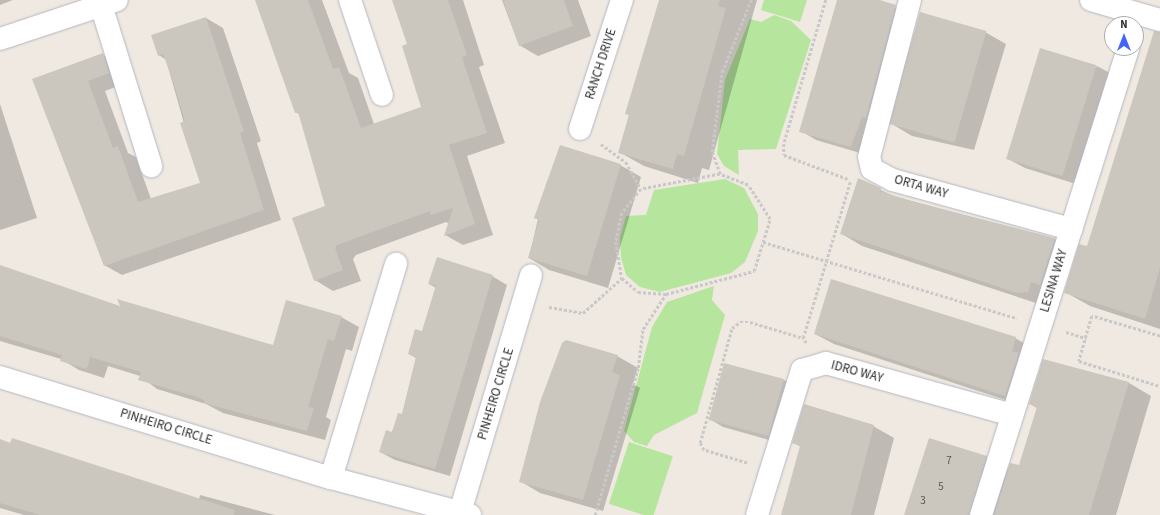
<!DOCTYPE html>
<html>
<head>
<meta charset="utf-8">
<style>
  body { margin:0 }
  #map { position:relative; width:1160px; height:515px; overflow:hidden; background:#efe9e1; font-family:"Source Sans 3",sans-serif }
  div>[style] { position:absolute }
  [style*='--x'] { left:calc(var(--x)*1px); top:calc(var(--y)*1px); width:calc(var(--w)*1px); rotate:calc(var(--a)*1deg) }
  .green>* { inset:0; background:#b6e59e; transform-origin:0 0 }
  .shadow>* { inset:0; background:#0003 }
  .building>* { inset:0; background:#cbc7bf; transform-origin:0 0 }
  .path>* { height:2.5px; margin-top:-1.25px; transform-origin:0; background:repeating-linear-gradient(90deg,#c9c9c9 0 3px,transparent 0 5px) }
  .roads { filter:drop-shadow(0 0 1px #b4b7c1) drop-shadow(0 0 1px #b4b7c1) }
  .minor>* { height:22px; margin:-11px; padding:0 11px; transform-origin:11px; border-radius:11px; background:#fff }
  span { translate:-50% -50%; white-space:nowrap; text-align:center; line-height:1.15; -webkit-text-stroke:3px #fff; paint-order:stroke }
  .number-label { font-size:11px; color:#555452 }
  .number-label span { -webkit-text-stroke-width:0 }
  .street-label { font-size:13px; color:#2e2e2e }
  .north { position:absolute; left:1104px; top:16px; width:40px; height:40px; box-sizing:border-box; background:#fff; border:1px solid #ababab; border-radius:50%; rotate:0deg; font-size:11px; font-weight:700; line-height:16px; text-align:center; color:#2e2e2e }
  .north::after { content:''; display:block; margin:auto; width:14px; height:18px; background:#4264fb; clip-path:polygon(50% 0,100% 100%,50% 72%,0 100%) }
</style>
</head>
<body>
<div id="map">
  <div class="green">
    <div style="clip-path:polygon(764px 0,807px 0,800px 22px,761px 10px)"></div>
    <div style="clip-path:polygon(774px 15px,791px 21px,811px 40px,776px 149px,738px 150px,739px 175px,724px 166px,717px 154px,725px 80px,750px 19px,761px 22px)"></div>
    <div style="clip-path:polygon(725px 179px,744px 188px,758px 214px,758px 231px,745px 262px,731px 273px,660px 292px,640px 287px,626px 275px,621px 258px,620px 238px,626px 216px,646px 215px,654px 190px)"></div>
    <div style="clip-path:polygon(714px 286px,712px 300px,725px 315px,697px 413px,654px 435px,647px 446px,634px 442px,624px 431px,652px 327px,667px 302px)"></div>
    <div style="left:629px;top:442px;width:46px;height:65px;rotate:18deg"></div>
  </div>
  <div class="shadow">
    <div style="clip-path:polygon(0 0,13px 0,0 5px)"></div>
    <div style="clip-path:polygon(269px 0,322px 0,349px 73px,358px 78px,374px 124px,423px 107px,409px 44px,393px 0,463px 0,484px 65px,479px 67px,505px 143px,467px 156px,493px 235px,463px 245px,445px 235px,449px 224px,446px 222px,356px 255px,353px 259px,361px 281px,333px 291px,315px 280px,326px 207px,300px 115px,296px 112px)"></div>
    <div style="clip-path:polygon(502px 0,578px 0,591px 36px,538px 56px,519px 45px)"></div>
    <div style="clip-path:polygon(660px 0,757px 0,709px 170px,702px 168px,698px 183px,644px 166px,619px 152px)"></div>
    <div style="clip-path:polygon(838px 0,877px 0,910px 14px,867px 155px,816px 140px,801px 131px)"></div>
    <div style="clip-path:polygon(206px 18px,223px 28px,261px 141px,257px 143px,281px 220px,122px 275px,104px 265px,34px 79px,103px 55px,120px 65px,126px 83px,105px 91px,128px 153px,136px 157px,151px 199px,201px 183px,166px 60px,159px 55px)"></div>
    <div style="clip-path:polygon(985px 32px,1006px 44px,974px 150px,912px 136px,892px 124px)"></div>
    <div style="clip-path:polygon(1097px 66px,1112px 74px,1076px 184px,1025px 168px,1010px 160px)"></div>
    <div style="clip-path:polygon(1160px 66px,1160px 329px,1090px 306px,1065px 292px,1087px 248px)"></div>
    <div style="clip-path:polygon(0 104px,37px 218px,0 230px)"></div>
    <div style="clip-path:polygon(620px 165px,641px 177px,608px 288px,549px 270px,529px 258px,546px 184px)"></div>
    <div style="clip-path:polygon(859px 179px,893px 196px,1055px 239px,1076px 250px,1039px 304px,862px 246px,842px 234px)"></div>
    <div style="clip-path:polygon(0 267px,121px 307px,273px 346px,341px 317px,359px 327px,352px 351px,346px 349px,326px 417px,331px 420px,325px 440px,223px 413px,206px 404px,157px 389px,140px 376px,108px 366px,104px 378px,79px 370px,61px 359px,0 341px)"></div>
    <div style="clip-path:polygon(492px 276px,507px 285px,450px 476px,395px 460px,380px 452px,402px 415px,416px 358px,409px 354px,422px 332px,436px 288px,429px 284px)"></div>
    <div style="clip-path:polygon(815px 334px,1015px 338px,1034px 349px,1024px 406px,834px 344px)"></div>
    <div style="clip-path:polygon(617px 356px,638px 368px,633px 384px,640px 388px,603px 511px,540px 493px,520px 481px)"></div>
    <div style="clip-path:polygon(1044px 360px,1129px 383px,1151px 396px,1116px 515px,906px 515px,986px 457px,1009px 470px,1019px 467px,1037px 408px,1030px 404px)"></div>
    <div style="clip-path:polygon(784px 380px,799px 388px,783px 444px,723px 427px,708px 418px)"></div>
    <div style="clip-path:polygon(873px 426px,894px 438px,874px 515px,782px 515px,801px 447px,794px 443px)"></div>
    <div style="clip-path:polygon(0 440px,199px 500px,200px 495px,275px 515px,24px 515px,0 508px)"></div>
  </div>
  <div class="building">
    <div style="clip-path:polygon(255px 0,308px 0,333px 69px,339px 67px,361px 128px,421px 107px,402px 46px,407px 44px,392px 0,448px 0,467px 55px,462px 57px,487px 133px,449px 145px,475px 224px,444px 236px,453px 208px,431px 215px,430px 211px,337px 245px,335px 248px,343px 270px,314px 281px,292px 218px,325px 206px,298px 112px,295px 113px)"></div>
    <div style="clip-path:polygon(503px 0,564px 0,573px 26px,519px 46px)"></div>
    <div style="clip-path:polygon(659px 0,720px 0,718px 6px,726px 8px,684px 156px,677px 154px,673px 169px,618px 153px,629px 115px,625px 114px)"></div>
    <div style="clip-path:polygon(837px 0,880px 0,896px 5px,866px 118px,862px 117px,851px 147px,799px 132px)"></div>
    <div style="left:920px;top:12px;width:69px;height:116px;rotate:16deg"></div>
    <div style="clip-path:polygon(206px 17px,244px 131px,240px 133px,264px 210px,104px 266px,32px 79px,103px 53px,109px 73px,88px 81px,113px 148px,118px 146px,138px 202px,200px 183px,180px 123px,185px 121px,173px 81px,163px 54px,158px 56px,151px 35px)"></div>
    <div style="clip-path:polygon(1154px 31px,1160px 32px,1160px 268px,1145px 319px,1064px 293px,1079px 244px,1087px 246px)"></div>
    <div style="left:1040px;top:48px;width:59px;height:116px;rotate:17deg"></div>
    <div style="clip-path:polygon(560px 145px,621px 164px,587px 276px,528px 258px,539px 220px,534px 218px)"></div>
    <div style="clip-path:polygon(858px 178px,881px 188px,880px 191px,917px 203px,1055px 238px,1040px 285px,1031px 282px,1028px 292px,1017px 293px,840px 234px)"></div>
    <div style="clip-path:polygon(437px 257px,493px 275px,435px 469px,379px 452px,386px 430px,392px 432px,398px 413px,402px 414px,416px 357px,408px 354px,415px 329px,422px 331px,436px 285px,428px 284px)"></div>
    <div style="clip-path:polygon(0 265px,120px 306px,117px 299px,273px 345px,286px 300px,342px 316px,334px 341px,328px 339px,308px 407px,314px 408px,307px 431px,204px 403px,204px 400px,197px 397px,138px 380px,141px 372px,90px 357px,87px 369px,60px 361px,62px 355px,0 336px)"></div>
    <div style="clip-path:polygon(831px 279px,1016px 337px,1012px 351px,1019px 353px,1005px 396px,814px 334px)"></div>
    <div style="clip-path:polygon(566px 340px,618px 355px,612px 372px,620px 375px,583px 500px,519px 482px,540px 402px,562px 343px)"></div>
    <div style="clip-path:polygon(1043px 359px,1129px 382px,1089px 515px,994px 515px,1010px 463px,1019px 465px,1037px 407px,1029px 404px)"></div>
    <div style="left:724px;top:363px;width:62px;height:59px;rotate:15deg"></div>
    <div style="clip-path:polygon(804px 404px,874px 425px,851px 515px,781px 515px,800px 446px,792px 443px)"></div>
    <div style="clip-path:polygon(12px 438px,235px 510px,234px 515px,40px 515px,0 503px,0 439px,10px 443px)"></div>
    <div style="clip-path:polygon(929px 438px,987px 456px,969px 515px,904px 515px)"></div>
  </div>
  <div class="path">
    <div style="--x:826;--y:0;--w:150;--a:106.3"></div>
    <div style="--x:784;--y:144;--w:11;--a:90"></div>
    <div style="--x:784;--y:155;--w:68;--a:20.6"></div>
    <div style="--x:601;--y:144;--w:31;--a:36"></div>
    <div style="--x:626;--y:162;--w:31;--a:61"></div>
    <div style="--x:720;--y:174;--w:23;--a:-110"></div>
    <div style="--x:712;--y:152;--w:81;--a:-82.9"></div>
    <div style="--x:722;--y:72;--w:78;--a:-68.1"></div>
    <div style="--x:763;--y:242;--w:265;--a:16.7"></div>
    <div style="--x:549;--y:307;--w:35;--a:10"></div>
    <div style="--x:583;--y:313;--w:52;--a:-41.9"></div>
    <div style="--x:1066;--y:332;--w:21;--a:17"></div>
    <div style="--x:1160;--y:336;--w:71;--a:-163.6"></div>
    <div style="--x:1092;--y:316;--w:47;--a:106.1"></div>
    <div style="--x:1079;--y:361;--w:85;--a:17.2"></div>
    <div style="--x:806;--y:343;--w:6;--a:-121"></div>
    <div style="--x:803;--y:338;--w:163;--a:-73.2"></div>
    <div style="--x:747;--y:463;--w:45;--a:-163.2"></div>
    <div style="--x:704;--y:450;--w:8;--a:-120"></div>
    <div style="--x:700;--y:443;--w:119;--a:-74.5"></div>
    <div style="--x:732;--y:328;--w:10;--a:-37"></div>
    <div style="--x:740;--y:322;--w:10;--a:0"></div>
    <div style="--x:750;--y:322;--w:55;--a:16.8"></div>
    <div style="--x:595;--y:515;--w:153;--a:-73.7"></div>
    <div style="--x:638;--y:368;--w:39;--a:-83"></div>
    <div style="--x:643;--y:329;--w:42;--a:-56.7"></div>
    <div style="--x:666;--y:294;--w:91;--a:-14.6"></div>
    <div style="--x:754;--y:271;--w:54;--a:-72.9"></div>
    <div style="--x:770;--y:219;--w:40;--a:-122.9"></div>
    <div style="--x:748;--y:185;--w:30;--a:-159"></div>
    <div style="--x:720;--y:174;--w:80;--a:169.2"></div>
    <div style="--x:641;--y:189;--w:31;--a:128"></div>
    <div style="--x:622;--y:213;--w:30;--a:102"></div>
    <div style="--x:616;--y:242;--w:36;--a:81"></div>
    <div style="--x:622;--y:278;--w:21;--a:41"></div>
    <div style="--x:638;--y:292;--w:28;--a:4"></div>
  </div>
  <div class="roads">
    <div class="minor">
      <div style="--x:350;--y:0;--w:100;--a:71.4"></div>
      <div style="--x:910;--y:0;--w:162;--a:104.6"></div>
      <div style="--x:869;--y:157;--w:12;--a:76"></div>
      <div style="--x:872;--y:169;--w:24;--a:28"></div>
      <div style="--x:893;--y:180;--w:185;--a:15.4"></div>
      <div style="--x:1091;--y:0;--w:72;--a:16.2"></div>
      <div style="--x:101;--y:5;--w:169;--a:72.7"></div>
      <div style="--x:0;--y:39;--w:123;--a:-18.4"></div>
      <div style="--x:580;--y:129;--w:136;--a:-72"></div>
      <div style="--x:0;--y:377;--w:346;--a:17"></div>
      <div style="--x:331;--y:478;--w:144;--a:14.9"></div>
      <div style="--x:331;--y:478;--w:224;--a:-73.1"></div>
      <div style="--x:460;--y:512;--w:247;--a:-73.3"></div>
      <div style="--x:757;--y:515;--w:152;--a:-72.8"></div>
      <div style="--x:802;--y:370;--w:25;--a:-16"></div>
      <div style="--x:826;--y:363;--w:193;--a:15.6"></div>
      <div style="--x:981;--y:515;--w:490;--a:-72.5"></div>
    </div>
  </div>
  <div class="number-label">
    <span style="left:949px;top:461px">7</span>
    <span style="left:941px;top:487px">5</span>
    <span style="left:923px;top:501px">3</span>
  </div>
  <div class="street-label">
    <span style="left:601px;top:64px;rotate:-72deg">RANCH DRIVE</span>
    <span style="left:921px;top:187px;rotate:16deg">ORTA WAY</span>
    <span style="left:1054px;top:281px;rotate:-73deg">LESINA WAY</span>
    <span style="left:857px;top:372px;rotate:15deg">IDRO WAY</span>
    <span style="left:496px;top:394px;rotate:-73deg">PINHEIRO CIRCLE</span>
    <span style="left:166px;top:427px;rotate:17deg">PINHEIRO CIRCLE</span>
  </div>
  <div class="north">N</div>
</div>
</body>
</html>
